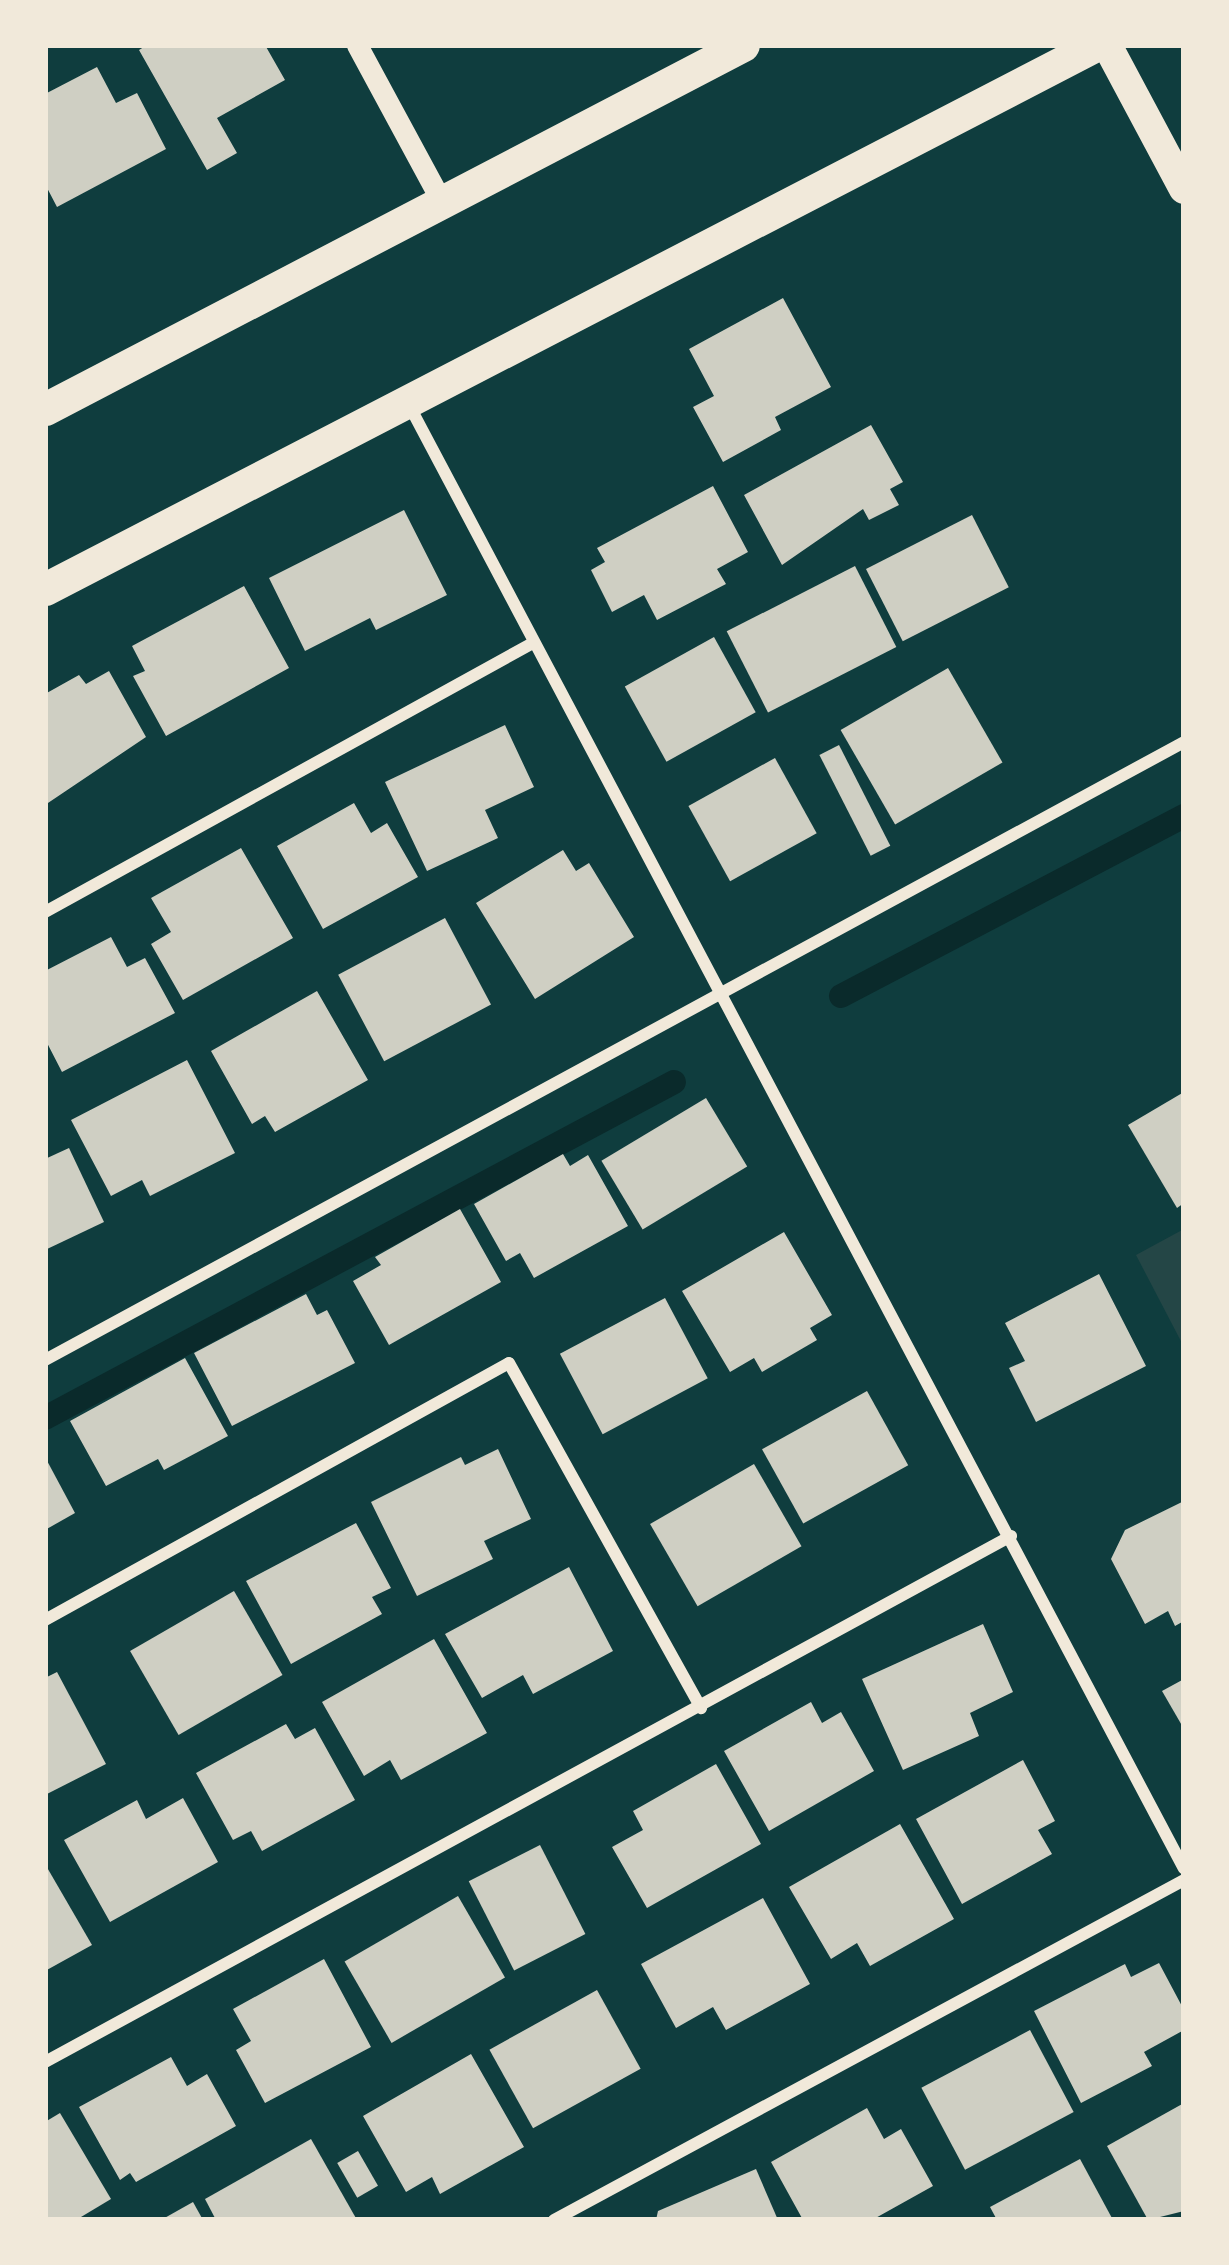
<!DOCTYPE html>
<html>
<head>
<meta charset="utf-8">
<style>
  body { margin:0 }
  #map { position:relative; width:1229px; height:2265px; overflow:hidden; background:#0f3d3e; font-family:"Golos Text",sans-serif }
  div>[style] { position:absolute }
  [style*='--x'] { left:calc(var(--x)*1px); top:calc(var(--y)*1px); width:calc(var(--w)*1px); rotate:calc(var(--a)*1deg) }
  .green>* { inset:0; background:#244646 }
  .stream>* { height:24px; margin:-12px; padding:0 12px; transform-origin:12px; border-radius:12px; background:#0a2a2b }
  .building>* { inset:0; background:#cfcfc3; transform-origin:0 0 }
  .minor>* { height:12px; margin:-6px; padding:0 6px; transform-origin:6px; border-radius:6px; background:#f1e9da }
  .tertiary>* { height:21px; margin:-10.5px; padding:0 10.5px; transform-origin:10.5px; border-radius:10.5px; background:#f1e9da }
  .primary>* { height:30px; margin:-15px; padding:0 15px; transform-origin:15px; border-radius:15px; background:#f1e9da }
  .trunk>* { height:33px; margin:-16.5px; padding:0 16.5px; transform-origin:16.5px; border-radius:16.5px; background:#f1e9da }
  span { translate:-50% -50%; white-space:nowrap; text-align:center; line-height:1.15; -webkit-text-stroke:9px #f1e9da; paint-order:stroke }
  .frame { position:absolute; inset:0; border:48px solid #f1e9da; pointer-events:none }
</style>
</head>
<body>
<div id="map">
  <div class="green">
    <div style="clip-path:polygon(1184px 1229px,1184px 1347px,1136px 1255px)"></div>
  </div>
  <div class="stream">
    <div style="--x:841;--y:996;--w:387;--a:-27.7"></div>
    <div style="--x:45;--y:1418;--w:713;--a:-28.11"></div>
  </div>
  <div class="building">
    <div style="clip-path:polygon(147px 45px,265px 45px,285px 80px,217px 118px,237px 153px,207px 170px,139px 50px)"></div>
    <div style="clip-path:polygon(97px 67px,116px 103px,137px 93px,166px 149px,57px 207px,45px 184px,45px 94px)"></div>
    <div style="clip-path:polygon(783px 298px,831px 387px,775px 417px,781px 430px,723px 462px,693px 407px,714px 396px,689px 349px)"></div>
    <div style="clip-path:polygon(871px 425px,903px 482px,890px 489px,899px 505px,869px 520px,863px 509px,782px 565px,744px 495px)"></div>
    <div style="clip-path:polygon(713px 486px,748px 552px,717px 569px,726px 584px,657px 620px,644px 595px,612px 612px,591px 570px,605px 562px,597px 548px)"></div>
    <div style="clip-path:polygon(404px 510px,447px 595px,376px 630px,370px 618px,305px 651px,269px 578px)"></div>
    <div style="left:972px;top:515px;width:81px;height:119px;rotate:63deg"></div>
    <div style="left:855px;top:566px;width:91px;height:144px;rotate:63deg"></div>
    <div style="clip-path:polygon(244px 586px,289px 668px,166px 736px,133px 676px,145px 671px,132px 646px)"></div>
    <div style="left:714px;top:637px;width:86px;height:102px;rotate:61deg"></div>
    <div style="left:948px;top:668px;width:109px;height:124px;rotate:60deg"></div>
    <div style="clip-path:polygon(109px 671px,146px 737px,45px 805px,45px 694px,79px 675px,86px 684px)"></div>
    <div style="clip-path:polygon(505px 725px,534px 787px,485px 810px,498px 838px,427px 871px,385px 782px)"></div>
    <div style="left:839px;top:745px;width:113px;height:22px;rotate:63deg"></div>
    <div style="left:775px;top:758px;width:86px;height:99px;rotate:61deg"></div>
    <div style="clip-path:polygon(354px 803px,371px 833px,387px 823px,418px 877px,323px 929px,277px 846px)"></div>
    <div style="clip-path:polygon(241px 848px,293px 938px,183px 1000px,151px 944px,171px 932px,151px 898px)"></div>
    <div style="clip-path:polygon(563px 850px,576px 871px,589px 863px,634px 937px,535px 999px,476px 903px)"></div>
    <div style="left:445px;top:918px;width:98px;height:121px;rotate:62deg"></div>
    <div style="clip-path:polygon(111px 937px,127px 967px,145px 958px,175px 1013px,62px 1072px,45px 1039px,45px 971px)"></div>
    <div style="clip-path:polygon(317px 991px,368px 1080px,275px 1132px,265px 1116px,252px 1124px,211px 1051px)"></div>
    <div style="clip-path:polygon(187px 1060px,235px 1153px,150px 1196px,142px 1180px,111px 1196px,71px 1120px)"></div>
    <div style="clip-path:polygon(1184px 1092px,1184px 1203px,1177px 1208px,1128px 1125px)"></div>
    <div style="left:706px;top:1098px;width:80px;height:122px;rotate:59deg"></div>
    <div style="clip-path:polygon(69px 1148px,104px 1222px,45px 1250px,45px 1159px)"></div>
    <div style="clip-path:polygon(563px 1154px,570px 1166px,588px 1155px,628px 1226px,534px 1278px,520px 1253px,506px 1261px,474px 1204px)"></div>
    <div style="clip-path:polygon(460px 1209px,501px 1282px,389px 1345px,353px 1281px,381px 1265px,375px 1257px)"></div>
    <div style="clip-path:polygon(784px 1232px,832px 1315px,810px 1328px,817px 1340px,762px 1372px,754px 1358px,730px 1372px,682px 1291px)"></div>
    <div style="clip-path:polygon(1099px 1274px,1146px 1366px,1036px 1422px,1009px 1368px,1025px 1361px,1005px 1323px)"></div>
    <div style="clip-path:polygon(306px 1294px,317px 1315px,327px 1310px,355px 1363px,232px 1426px,194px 1353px)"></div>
    <div style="left:665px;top:1298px;width:91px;height:119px;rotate:62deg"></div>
    <div style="clip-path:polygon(185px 1358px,228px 1436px,164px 1470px,158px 1459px,106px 1486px,70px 1421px)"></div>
    <div style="left:867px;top:1391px;width:85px;height:120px;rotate:61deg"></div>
    <div style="clip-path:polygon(498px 1449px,531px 1519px,484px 1541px,493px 1559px,417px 1596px,371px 1502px,461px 1457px,465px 1465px)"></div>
    <div style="clip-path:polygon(45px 1457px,75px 1513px,45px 1530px)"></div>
    <div style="left:754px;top:1464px;width:95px;height:120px;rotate:60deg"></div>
    <div style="clip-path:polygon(1184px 1501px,1184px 1621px,1175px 1626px,1168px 1611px,1145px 1624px,1111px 1559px,1125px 1530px)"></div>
    <div style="clip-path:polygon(356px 1523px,391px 1588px,372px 1597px,382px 1614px,291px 1664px,246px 1581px)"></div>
    <div style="clip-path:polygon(569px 1567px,613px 1651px,533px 1694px,523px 1675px,482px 1698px,445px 1634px)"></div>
    <div style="left:234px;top:1591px;width:97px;height:120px;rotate:60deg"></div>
    <div style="clip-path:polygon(983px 1624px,1013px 1692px,970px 1713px,979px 1736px,903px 1770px,862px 1679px)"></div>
    <div style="clip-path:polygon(434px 1639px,487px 1733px,401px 1780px,390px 1760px,364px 1776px,322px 1702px)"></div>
    <div style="clip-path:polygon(57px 1672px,106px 1764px,45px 1795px,45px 1678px)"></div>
    <div style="clip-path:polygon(1184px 1679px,1184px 1729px,1162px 1691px)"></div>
    <div style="clip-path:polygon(811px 1702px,822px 1723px,841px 1712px,874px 1771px,769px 1831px,724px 1751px)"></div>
    <div style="clip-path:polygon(286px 1724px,295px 1739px,315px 1728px,355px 1800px,262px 1851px,251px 1831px,233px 1840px,196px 1773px)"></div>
    <div style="clip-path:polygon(1023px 1760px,1055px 1821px,1038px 1830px,1052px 1854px,962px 1904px,916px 1819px)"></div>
    <div style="clip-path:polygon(716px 1764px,761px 1844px,647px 1908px,612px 1847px,643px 1830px,633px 1811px)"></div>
    <div style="clip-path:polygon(183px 1798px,218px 1862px,110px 1922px,64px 1840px,137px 1800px,146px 1819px)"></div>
    <div style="clip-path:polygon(900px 1824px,954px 1919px,870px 1966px,857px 1943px,831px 1959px,789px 1887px)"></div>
    <div style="left:540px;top:1845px;width:100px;height:80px;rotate:63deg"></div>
    <div style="clip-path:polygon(45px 1864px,92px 1945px,45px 1971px)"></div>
    <div style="left:458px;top:1896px;width:94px;height:131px;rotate:60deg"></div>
    <div style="clip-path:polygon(763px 1898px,810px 1984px,726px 2030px,713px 2007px,676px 2028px,641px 1964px)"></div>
    <div style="clip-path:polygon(324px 1959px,371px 2047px,265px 2103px,236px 2050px,251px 2041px,233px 2009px)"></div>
    <div style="clip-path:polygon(1159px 1963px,1184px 2010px,1184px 2030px,1144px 2052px,1152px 2066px,1081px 2103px,1034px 2011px,1125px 1964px,1131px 1977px)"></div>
    <div style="left:597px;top:1990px;width:90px;height:123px;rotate:61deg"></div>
    <div style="left:1030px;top:2030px;width:93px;height:123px;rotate:62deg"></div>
    <div style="clip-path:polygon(471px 2054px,524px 2147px,440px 2194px,432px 2177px,406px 2192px,363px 2116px)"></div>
    <div style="clip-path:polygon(171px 2057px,187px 2086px,207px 2074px,236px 2126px,136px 2182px,130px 2173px,120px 2180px,79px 2107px)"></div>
    <div style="clip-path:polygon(1184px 2103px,1184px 2211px,1148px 2220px,1107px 2146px)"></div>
    <div style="clip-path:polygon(867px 2108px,884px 2139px,901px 2129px,933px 2186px,872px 2220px,803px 2220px,771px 2162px)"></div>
    <div style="clip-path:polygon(60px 2113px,111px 2199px,76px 2220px,45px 2220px,45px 2122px)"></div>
    <div style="clip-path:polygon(311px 2139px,357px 2220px,216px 2220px,205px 2199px)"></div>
    <div style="left:358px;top:2151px;width:40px;height:24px;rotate:60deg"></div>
    <div style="clip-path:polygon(1080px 2159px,1113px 2220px,997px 2220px,990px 2207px)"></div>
    <div style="clip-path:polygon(756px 2169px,778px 2220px,656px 2220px,658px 2211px)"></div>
    <div style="clip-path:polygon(193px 2202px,203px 2220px,161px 2220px)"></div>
  </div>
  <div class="minor">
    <div style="--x:409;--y:405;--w:1656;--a:62.1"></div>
    <div style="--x:45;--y:912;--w:555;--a:-28.87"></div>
    <div style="--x:45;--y:1360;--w:1296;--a:-28.48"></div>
    <div style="--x:45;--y:1620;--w:530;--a:-28.98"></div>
    <div style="--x:509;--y:1363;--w:395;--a:60.9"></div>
    <div style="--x:45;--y:2062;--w:1100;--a:-28.57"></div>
    <div style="--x:554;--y:2220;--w:716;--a:-28.35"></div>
  </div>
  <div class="tertiary">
    <div style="--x:357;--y:45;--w:181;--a:61.6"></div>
  </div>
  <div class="primary">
    <div style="--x:1107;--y:45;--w:163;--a:61.9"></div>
  </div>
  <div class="trunk">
    <div style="--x:45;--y:409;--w:787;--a:-27.54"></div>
    <div style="--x:45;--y:589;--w:1183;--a:-27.37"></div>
  </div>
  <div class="frame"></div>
</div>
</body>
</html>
